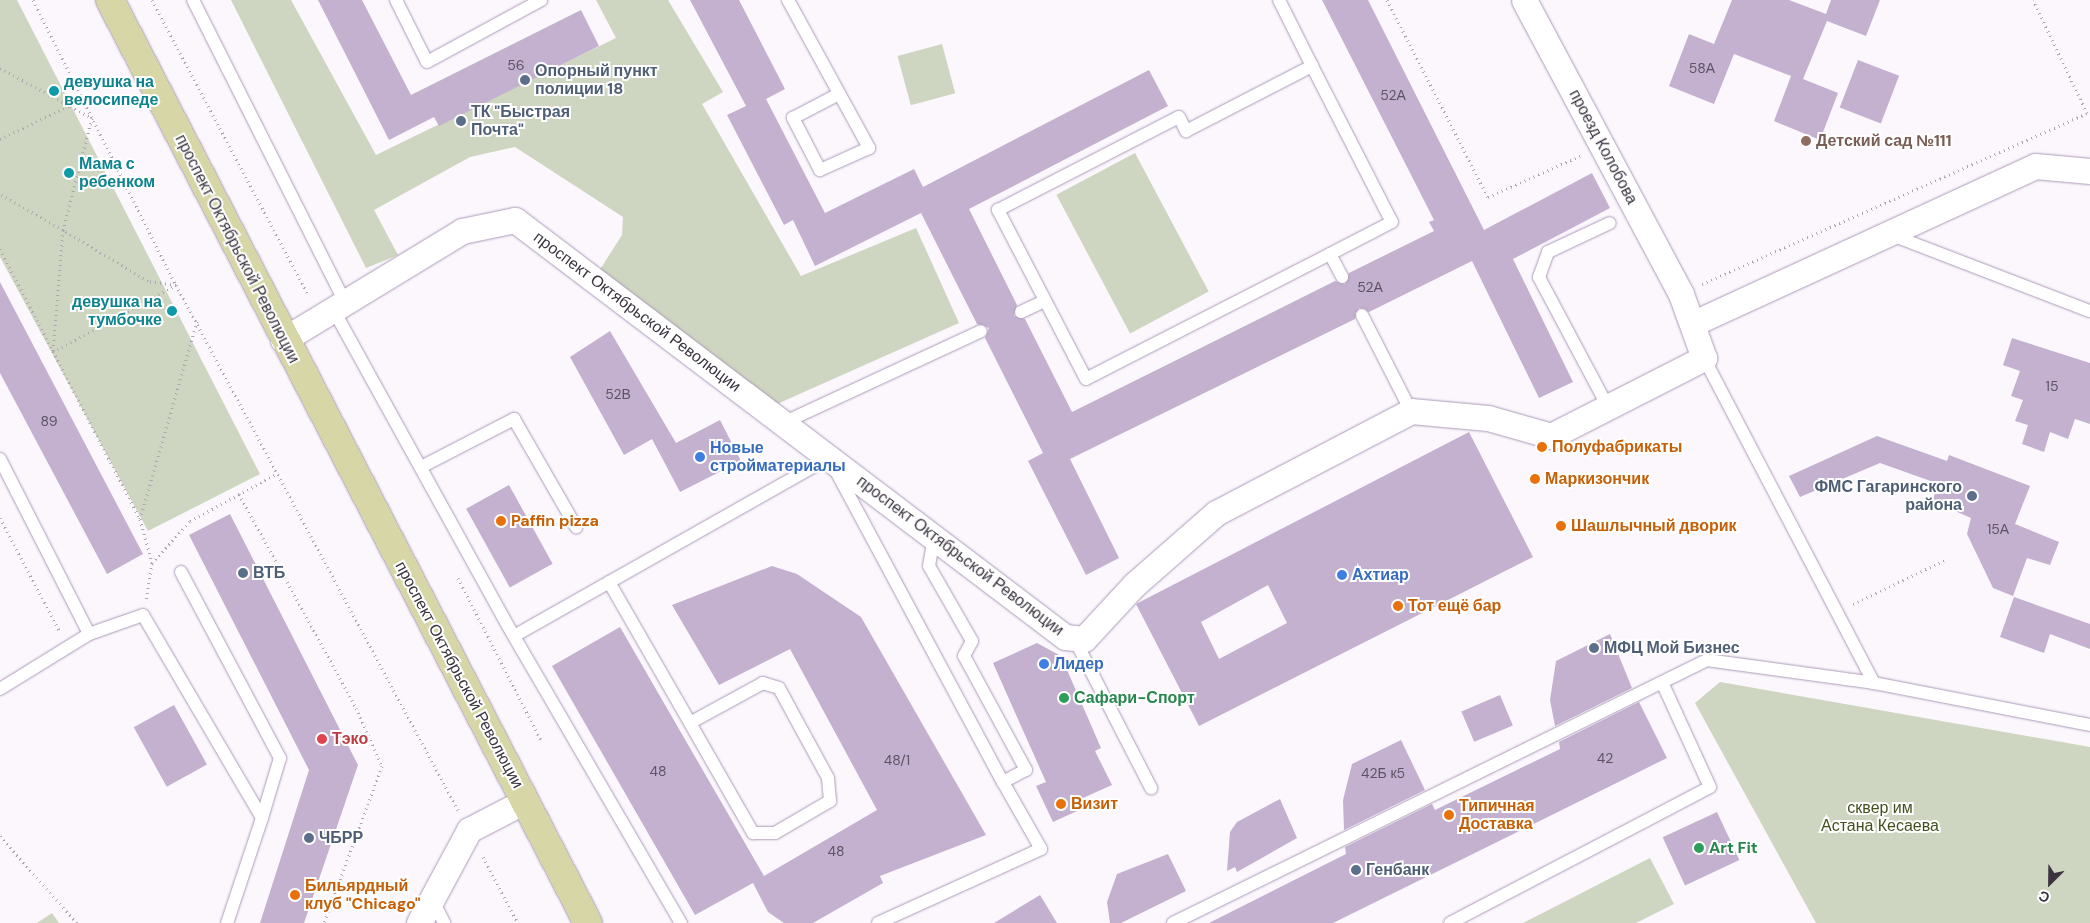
<!DOCTYPE html>
<html>
<head>
<meta charset="utf-8">
<style>
  body { margin:0 }
  #map { position:relative; width:2090px; height:923px; overflow:hidden; background:#fbf7fd; font-family:"DM Sans",sans-serif }
  div>[style] { position:absolute }
  [style*='--x'] { left:calc(var(--x)*1px); top:calc(var(--y)*1px); width:calc(var(--w)*1px); rotate:calc(var(--a)*1deg) }
  .green>* { inset:0; background:#ced5c0; transform-origin:0 0 }
  .building>* { inset:0; background:#c3b1cf; transform-origin:0 0 }
  .path>* { height:3px; margin-top:-1.5px; transform-origin:0; background:repeating-linear-gradient(90deg,#aca6af 0 1px,transparent 0 5px) }
  .roads { filter:drop-shadow(0 0 1px #ac9ab8) drop-shadow(0 0 1px #ac9ab8) }
  .lane>* { height:12px; margin:-6px; padding:0 6px; transform-origin:6px; border-radius:6px; background:#fff }
  .street>* { height:25px; margin:-12.5px; padding:0 12.5px; transform-origin:12.5px; border-radius:12.5px; background:#fff }
  .primary>* { height:28px; margin:-14px; padding:0 14px; transform-origin:14px; border-radius:14px; background:#d6d6a7 }
  .dots>* { width:14px; height:14px; translate:-50% -50%; box-sizing:border-box; border:2px solid #fff; border-radius:50% }
  span { translate:-50% -50%; white-space:nowrap; text-align:center; line-height:1.15; -webkit-text-stroke:4px #fff; paint-order:stroke }
  .number-label { font-size:14px; color:#5d5364 }
  .number-label span { -webkit-text-stroke-width:0 }
  .service-label { font-size:16px; color:#4e5e75; font-weight:700 }
  .left { translate:0 -50%; text-align:left }
  .right { translate:-100% -50%; text-align:right }
  .culture-label { font-size:16px; color:#0d838f; font-weight:700 }
  .education-label { font-size:16px; color:#785e54; font-weight:700 }
  .street-label { font-size:16px; color:#3b3440 }
  .food-label { font-size:16px; color:#c56008; font-weight:700 }
  .shop-label { font-size:16px; color:#366cbe; font-weight:700 }
  .leisure-label { font-size:16px; color:#27864d; font-weight:700 }
  .health-label { font-size:16px; color:#be3a42; font-weight:700 }
  .park-label { font-size:16px; color:#43501e }
  .north { position:absolute; left:2025px; top:858px; width:50px; height:50px; -webkit-text-stroke:4px #fff; paint-order:stroke; rotate:203deg; font-size:14px; font-weight:700; line-height:20px; text-align:center; color:#3b3440 }
  .north::after { content:''; display:block; margin:auto; width:18px; height:22px; background:#3b3440; clip-path:polygon(50% 0,100% 100%,50% 72%,0 100%) }
</style>
</head>
<body>
<div id="map">
  <div class="green">
    <div style="clip-path:polygon(0 0,17px 0,260px 474px,148px 531px,0 257px)"></div>
    <div style="clip-path:polygon(231px 0,291px 0,376px 155px,616px 38px,596px 0,668px 0,723px 92px,702px 104px,801px 276px,916px 228px,959px 323px,777px 404px,599px 271px,622px 235px,623px 217px,515px 147px,470px 157px,374px 210px,398px 255px,366px 268px)"></div>
    <div style="left:942px;top:44px;width:51px;height:46px;rotate:75deg"></div>
    <div style="left:1135px;top:153px;width:157px;height:89px;rotate:62deg"></div>
    <div style="clip-path:polygon(1720px 682px,2090px 747px,2090px 923px,1816px 923px,1695px 703px)"></div>
    <div style="clip-path:polygon(1650px 858px,1674px 904px,1636px 923px,1523px 923px)"></div>
    <div style="clip-path:polygon(52px 913px,59px 923px,37px 923px)"></div>
  </div>
  <div class="building">
    <div style="clip-path:polygon(318px 0,362px 0,411px 95px,581px 10px,599px 46px,439px 126px,434px 117px,389px 140px)"></div>
    <div style="clip-path:polygon(690px 0,739px 0,785px 89px,766px 99px,825px 213px,914px 169px,923px 187px,1149px 70px,1168px 106px,969px 209px,1017px 305px,1014px 316px,1025px 319px,1072px 412px,1335px 281px,1345px 284px,1349px 273px,1434px 231px,1429px 222px,1434px 220px,1322px 0,1368px 0,1484px 230px,1592px 173px,1610px 208px,1513px 259px,1573px 382px,1539px 398px,1472px 261px,1369px 312px,1359px 308px,1355px 319px,1070px 459px,1119px 558px,1086px 575px,1028px 461px,1043px 453px,985px 338px,989px 328px,977px 324px,921px 213px,815px 266px,793px 220px,784px 225px,727px 115px,746px 106px)"></div>
    <div style="clip-path:polygon(1732px 0,1789px 0,1826px 14px,1831px 0,1880px 0,1866px 36px,1827px 21px,1803px 79px,1838px 93px,1820px 140px,1774px 121px,1791px 76px,1734px 54px,1714px 104px,1669px 86px,1689px 34px,1714px 44px)"></div>
    <div style="left:1858px;top:60px;width:44px;height:51px;rotate:21deg"></div>
    <div style="clip-path:polygon(0 282px,143px 554px,107px 574px,0 373px)"></div>
    <div style="clip-path:polygon(610px 331px,676px 443px,720px 420px,741px 461px,680px 492px,652px 439px,624px 455px,570px 357px)"></div>
    <div style="clip-path:polygon(2012px 338px,2090px 363px,2090px 424px,2075px 419px,2068px 439px,2050px 432px,2044px 452px,2022px 444px,2028px 425px,2015px 421px,2023px 400px,2011px 396px,2020px 371px,2003px 365px)"></div>
    <div style="clip-path:polygon(evenodd,1469px 432px,1533px 557px,1199px 726px,1136px 604px,1469px 432px,1268px 585px,1287px 623px,1219px 659px,1201px 622px,1268px 585px)"></div>
    <div style="clip-path:polygon(1877px 436px,1947px 461px,1949px 455px,2030px 486px,2015px 524px,2059px 542px,2050px 565px,2027px 558px,2013px 596px,1993px 588px,1967px 534px,1971px 518px,1932px 501px,1939px 484px,1880px 463px,1800px 497px,1789px 476px)"></div>
    <div style="left:509px;top:485px;width:90px;height:49px;rotate:61deg"></div>
    <div style="clip-path:polygon(230px 514px,358px 765px,304px 923px,260px 923px,309px 770px,189px 535px)"></div>
    <div style="clip-path:polygon(772px 566px,797px 574px,861px 617px,986px 835px,880px 876px,883px 883px,813px 923px,784px 923px,768px 912px,753px 883px,695px 915px,552px 666px,620px 627px,764px 876px,877px 810px,790px 649px,719px 685px,672px 605px)"></div>
    <div style="clip-path:polygon(2014px 597px,2090px 624px,2090px 649px,2050px 634px,2044px 653px,2000px 637px)"></div>
    <div style="clip-path:polygon(1610px 634px,1632px 688px,1555px 726px,1550px 700px,1556px 661px)"></div>
    <div style="clip-path:polygon(1037px 643px,1061px 656px,1101px 748px,1095px 751px,1112px 785px,1074px 802px,1077px 811px,1053px 822px,1036px 786px,1046px 782px,993px 663px)"></div>
    <div style="left:1500px;top:695px;width:33px;height:42px;rotate:67deg"></div>
    <div style="clip-path:polygon(1639px 702px,1667px 758px,1333px 923px,1209px 923px,1346px 854px,1345px 847px,1432px 804px,1435px 810px,1560px 749px,1559px 742px)"></div>
    <div style="left:174px;top:705px;width:68px;height:46px;rotate:61deg"></div>
    <div style="clip-path:polygon(1401px 740px,1425px 790px,1344px 830px,1343px 800px,1352px 764px)"></div>
    <div style="clip-path:polygon(1280px 799px,1297px 838px,1237px 872px,1235px 867px,1227px 871px,1230px 832px,1237px 822px)"></div>
    <div style="left:1717px;top:812px;width:53px;height:60px;rotate:65deg"></div>
    <div style="clip-path:polygon(1168px 854px,1186px 891px,1121px 923px,1110px 923px,1107px 902px,1117px 874px)"></div>
    <div style="clip-path:polygon(1040px 895px,1057px 923px,994px 923px)"></div>
  </div>
  <div class="path">
    <div style="--x:33;--y:0;--w:319;--a:63.4"></div>
    <div style="--x:176;--y:285;--w:596;--a:61.76"></div>
    <div style="--x:152;--y:0;--w:335;--a:62.1"></div>
    <div style="--x:1387;--y:0;--w:221;--a:62.9"></div>
    <div style="--x:1488;--y:197;--w:101;--a:-24"></div>
    <div style="--x:0;--y:68;--w:105;--a:28.5"></div>
    <div style="--x:92;--y:118;--w:116;--a:104.5"></div>
    <div style="--x:63;--y:230;--w:122;--a:94.7"></div>
    <div style="--x:53;--y:352;--w:140;--a:-28.6"></div>
    <div style="--x:176;--y:285;--w:28;--a:-172"></div>
    <div style="--x:148;--y:281;--w:99;--a:-149"></div>
    <div style="--x:63;--y:230;--w:73;--a:-150.3"></div>
    <div style="--x:0;--y:139;--w:76;--a:-25.6"></div>
    <div style="--x:0;--y:249;--w:304;--a:62.6"></div>
    <div style="--x:140;--y:519;--w:206;--a:-73.9"></div>
    <div style="--x:1702;--y:284;--w:421;--a:-23.9"></div>
    <div style="--x:2087;--y:113;--w:125;--a:-115.5"></div>
    <div style="--x:239;--y:494;--w:244;--a:61.3"></div>
    <div style="--x:356;--y:708;--w:64;--a:65.9"></div>
    <div style="--x:382;--y:766;--w:167;--a:110.3"></div>
    <div style="--x:0;--y:518;--w:127;--a:62.2"></div>
    <div style="--x:140;--y:519;--w:46;--a:74.7"></div>
    <div style="--x:152;--y:563;--w:36;--a:99"></div>
    <div style="--x:152;--y:563;--w:57;--a:-47.9"></div>
    <div style="--x:190;--y:521;--w:100;--a:-28.6"></div>
    <div style="--x:458;--y:578;--w:184;--a:62.9"></div>
    <div style="--x:1853;--y:604;--w:104;--a:-25.6"></div>
    <div style="--x:0;--y:836;--w:116;--a:48.5"></div>
    <div style="--x:483;--y:857;--w:75;--a:62.1"></div>
  </div>
  <div class="roads">
    <div class="lane">
      <div style="--x:193;--y:0;--w:336;--a:63.3"></div>
      <div style="--x:396;--y:0;--w:69;--a:63.4"></div>
      <div style="--x:427;--y:62;--w:130;--a:-28.5"></div>
      <div style="--x:788;--y:0;--w:169;--a:61.3"></div>
      <div style="--x:869;--y:148;--w:54;--a:155.8"></div>
      <div style="--x:820;--y:170;--w:59;--a:-117.4"></div>
      <div style="--x:793;--y:118;--w:52;--a:-27.6"></div>
      <div style="--x:1279;--y:0;--w:74;--a:63.4"></div>
      <div style="--x:1889;--y:234;--w:215;--a:21"></div>
      <div style="--x:1330;--y:254;--w:274;--a:152.9"></div>
      <div style="--x:1086;--y:379;--w:191;--a:-117.5"></div>
      <div style="--x:998;--y:210;--w:203;--a:-27.2"></div>
      <div style="--x:1179;--y:117;--w:16;--a:63"></div>
      <div style="--x:1186;--y:131;--w:142;--a:-27.3"></div>
      <div style="--x:1312;--y:66;--w:175;--a:62.9"></div>
      <div style="--x:1392;--y:222;--w:70;--a:152.7"></div>
      <div style="--x:1330;--y:254;--w:26;--a:62"></div>
      <div style="--x:333;--y:309;--w:362;--a:61.1"></div>
      <div style="--x:508;--y:626;--w:344;--a:59.8"></div>
      <div style="--x:1021;--y:312;--w:26;--a:-25"></div>
      <div style="--x:1362;--y:315;--w:108;--a:63"></div>
      <div style="--x:1704;--y:358;--w:367;--a:62.4"></div>
      <div style="--x:1608;--y:407;--w:147;--a:-118"></div>
      <div style="--x:1539;--y:277;--w:27;--a:-70"></div>
      <div style="--x:1548;--y:252;--w:68;--a:-25.1"></div>
      <div style="--x:783;--y:423;--w:218;--a:-24.9"></div>
      <div style="--x:0;--y:459;--w:196;--a:63"></div>
      <div style="--x:421;--y:467;--w:105;--a:-27.3"></div>
      <div style="--x:514;--y:419;--w:125;--a:60.1"></div>
      <div style="--x:181;--y:572;--w:211;--a:62"></div>
      <div style="--x:280;--y:758;--w:63;--a:106.7"></div>
      <div style="--x:609;--y:582;--w:163;--a:60.1"></div>
      <div style="--x:690;--y:723;--w:127;--a:60.2"></div>
      <div style="--x:753;--y:833;--w:22;--a:0"></div>
      <div style="--x:775;--y:833;--w:64;--a:-30.2"></div>
      <div style="--x:830;--y:801;--w:23;--a:-95"></div>
      <div style="--x:828;--y:778;--w:102;--a:-118.6"></div>
      <div style="--x:779;--y:688;--w:17;--a:-163"></div>
      <div style="--x:763;--y:683;--w:83;--a:151.3"></div>
      <div style="--x:514;--y:636;--w:362;--a:-29.5"></div>
      <div style="--x:829;--y:458;--w:368;--a:61.8"></div>
      <div style="--x:1074;--y:638;--w:169;--a:62.8"></div>
      <div style="--x:0;--y:689;--w:105;--a:-31.7"></div>
      <div style="--x:89;--y:634;--w:57;--a:-19.4"></div>
      <div style="--x:143;--y:615;--w:235;--a:59.6"></div>
      <div style="--x:262;--y:818;--w:111;--a:108.4"></div>
      <div style="--x:432;--y:899;--w:27;--a:63"></div>
      <div style="--x:878;--y:923;--w:179;--a:-24.4"></div>
      <div style="--x:1041;--y:849;--w:77;--a:-119.6"></div>
      <div style="--x:1003;--y:782;--w:26;--a:-28"></div>
      <div style="--x:1026;--y:770;--w:130;--a:-118.5"></div>
      <div style="--x:964;--y:656;--w:17;--a:-62"></div>
      <div style="--x:972;--y:641;--w:86;--a:-119.8"></div>
      <div style="--x:929;--y:566;--w:29;--a:-80"></div>
      <div style="--x:1173;--y:923;--w:595;--a:-26.22"></div>
      <div style="--x:1707;--y:660;--w:169;--a:7.8"></div>
      <div style="--x:1874;--y:683;--w:220;--a:11"></div>
      <div style="--x:1450;--y:923;--w:293;--a:-27.6"></div>
      <div style="--x:1710;--y:787;--w:115;--a:-114.6"></div>
    </div>
    <div class="street">
      <div style="--x:1694;--y:323;--w:375;--a:-24.7"></div>
      <div style="--x:2035;--y:166;--w:55;--a:5.2"></div>
      <div style="--x:283;--y:340;--w:210;--a:-31.3"></div>
      <div style="--x:462;--y:231;--w:54;--a:-11.7"></div>
      <div style="--x:515;--y:220;--w:690;--a:37.17"></div>
      <div style="--x:1065;--y:637;--w:19;--a:6"></div>
      <div style="--x:1084;--y:639;--w:74;--a:-47.2"></div>
      <div style="--x:1134;--y:585;--w:109;--a:-41.3"></div>
      <div style="--x:1216;--y:513;--w:220;--a:-27.6"></div>
      <div style="--x:1411;--y:411;--w:77;--a:5.2"></div>
      <div style="--x:1488;--y:418;--w:66;--a:15.9"></div>
      <div style="--x:1551;--y:436;--w:172;--a:-27"></div>
      <div style="--x:1704;--y:358;--w:68;--a:-109.8"></div>
      <div style="--x:1681;--y:294;--w:333;--a:-118.1"></div>
      <div style="--x:419;--y:923;--w:106;--a:-61.7"></div>
      <div style="--x:469;--y:830;--w:63;--a:-27.4"></div>
    </div>
    <div class="primary">
      <div style="--x:110;--y:0;--w:1039;--a:62.62"></div>
    </div>
  </div>
  <div class="dots">
    <div style="left:525px;top:80px;background:#5c6f8a"></div>
    <div style="left:54px;top:91px;background:#0f9aa8"></div>
    <div style="left:461px;top:121px;background:#5c6f8a"></div>
    <div style="left:1806px;top:141px;background:#8d6e63"></div>
    <div style="left:69px;top:173px;background:#0f9aa8"></div>
    <div style="left:172px;top:311px;background:#0f9aa8"></div>
    <div style="left:1542px;top:447px;background:#e8710a"></div>
    <div style="left:700px;top:457px;background:#3f7fe0"></div>
    <div style="left:1535px;top:479px;background:#e8710a"></div>
    <div style="left:1972px;top:496px;background:#5c6f8a"></div>
    <div style="left:501px;top:521px;background:#e8710a"></div>
    <div style="left:1561px;top:526px;background:#e8710a"></div>
    <div style="left:243px;top:573px;background:#5c6f8a"></div>
    <div style="left:1342px;top:575px;background:#3f7fe0"></div>
    <div style="left:1398px;top:606px;background:#e8710a"></div>
    <div style="left:1594px;top:648px;background:#5c6f8a"></div>
    <div style="left:1044px;top:664px;background:#3f7fe0"></div>
    <div style="left:1064px;top:698px;background:#2e9e5b"></div>
    <div style="left:322px;top:739px;background:#e0444e"></div>
    <div style="left:1061px;top:804px;background:#e8710a"></div>
    <div style="left:1449px;top:815px;background:#e8710a"></div>
    <div style="left:309px;top:838px;background:#5c6f8a"></div>
    <div style="left:1699px;top:848px;background:#2e9e5b"></div>
    <div style="left:1356px;top:870px;background:#5c6f8a"></div>
    <div style="left:295px;top:895px;background:#e8710a"></div>
  </div>
  <div class="number-label">
    <span style="left:516px;top:65px">56</span>
    <span style="left:1702px;top:68px">58А</span>
    <span style="left:1393px;top:95px">52А</span>
    <span style="left:1370px;top:287px">52А</span>
    <span style="left:2052px;top:386px">15</span>
    <span style="left:618px;top:394px">52В</span>
    <span style="left:49px;top:421px">89</span>
    <span style="left:1998px;top:529px">15А</span>
    <span style="left:1605px;top:758px">42</span>
    <span style="left:897px;top:760px">48/1</span>
    <span style="left:658px;top:771px">48</span>
    <span style="left:1383px;top:773px">42Б к5</span>
    <span style="left:836px;top:851px">48</span>
  </div>
  <div class="service-label">
    <span class="left" style="left:535px;top:80px">Опорный пункт<br>полиции 18</span>
    <span class="left" style="left:471px;top:121px">ТК "Быстрая<br>Почта"</span>
    <span class="right" style="left:1962px;top:496px">ФМС Гагаринского<br>района</span>
    <span class="left" style="left:253px;top:573px">ВТБ</span>
    <span class="left" style="left:1604px;top:648px">МФЦ Мой Бизнес</span>
    <span class="left" style="left:319px;top:838px">ЧБРР</span>
    <span class="left" style="left:1366px;top:870px">Генбанк</span>
  </div>
  <div class="culture-label">
    <span class="left" style="left:64px;top:91px">девушка на<br>велосипеде</span>
    <span class="left" style="left:79px;top:173px">Мама с<br>ребенком</span>
    <span class="right" style="left:162px;top:311px">девушка на<br>тумбочке</span>
  </div>
  <div class="education-label">
    <span class="left" style="left:1816px;top:141px">Детский сад №111</span>
  </div>
  <div class="street-label">
    <span style="left:1603px;top:147px;rotate:62deg">проезд Колобова</span>
    <span style="left:237px;top:249px;rotate:63deg">проспект Октябрьской Революции</span>
    <span style="left:637px;top:312px;rotate:37deg">проспект Октябрьской Революции</span>
    <span style="left:960px;top:556px;rotate:37deg">проспект Октябрьской Революции</span>
    <span style="left:459px;top:675px;rotate:62deg">проспект Октябрьской Революции</span>
  </div>
  <div class="food-label">
    <span class="left" style="left:1552px;top:447px">Полуфабрикаты</span>
    <span class="left" style="left:1545px;top:479px">Маркизончик</span>
    <span class="left" style="left:511px;top:521px">Paffin pizza</span>
    <span class="left" style="left:1571px;top:526px">Шашлычный дворик</span>
    <span class="left" style="left:1408px;top:606px">Тот ещё бар</span>
    <span class="left" style="left:1071px;top:804px">Визит</span>
    <span class="left" style="left:1459px;top:815px">Типичная<br>Доставка</span>
    <span class="left" style="left:305px;top:895px">Бильярдный<br>клуб "Chicago"</span>
  </div>
  <div class="shop-label">
    <span class="left" style="left:710px;top:457px">Новые<br>стройматериалы</span>
    <span class="left" style="left:1352px;top:575px">Ахтиар</span>
    <span class="left" style="left:1054px;top:664px">Лидер</span>
  </div>
  <div class="leisure-label">
    <span class="left" style="left:1074px;top:698px">Сафари-Спорт</span>
    <span class="left" style="left:1709px;top:848px">Art Fit</span>
  </div>
  <div class="health-label">
    <span class="left" style="left:332px;top:739px">Тэко</span>
  </div>
  <div class="park-label">
    <span style="left:1880px;top:817px">сквер им<br>Астана Кесаева</span>
  </div>
  <div class="north">С</div>
</div>
</body>
</html>
